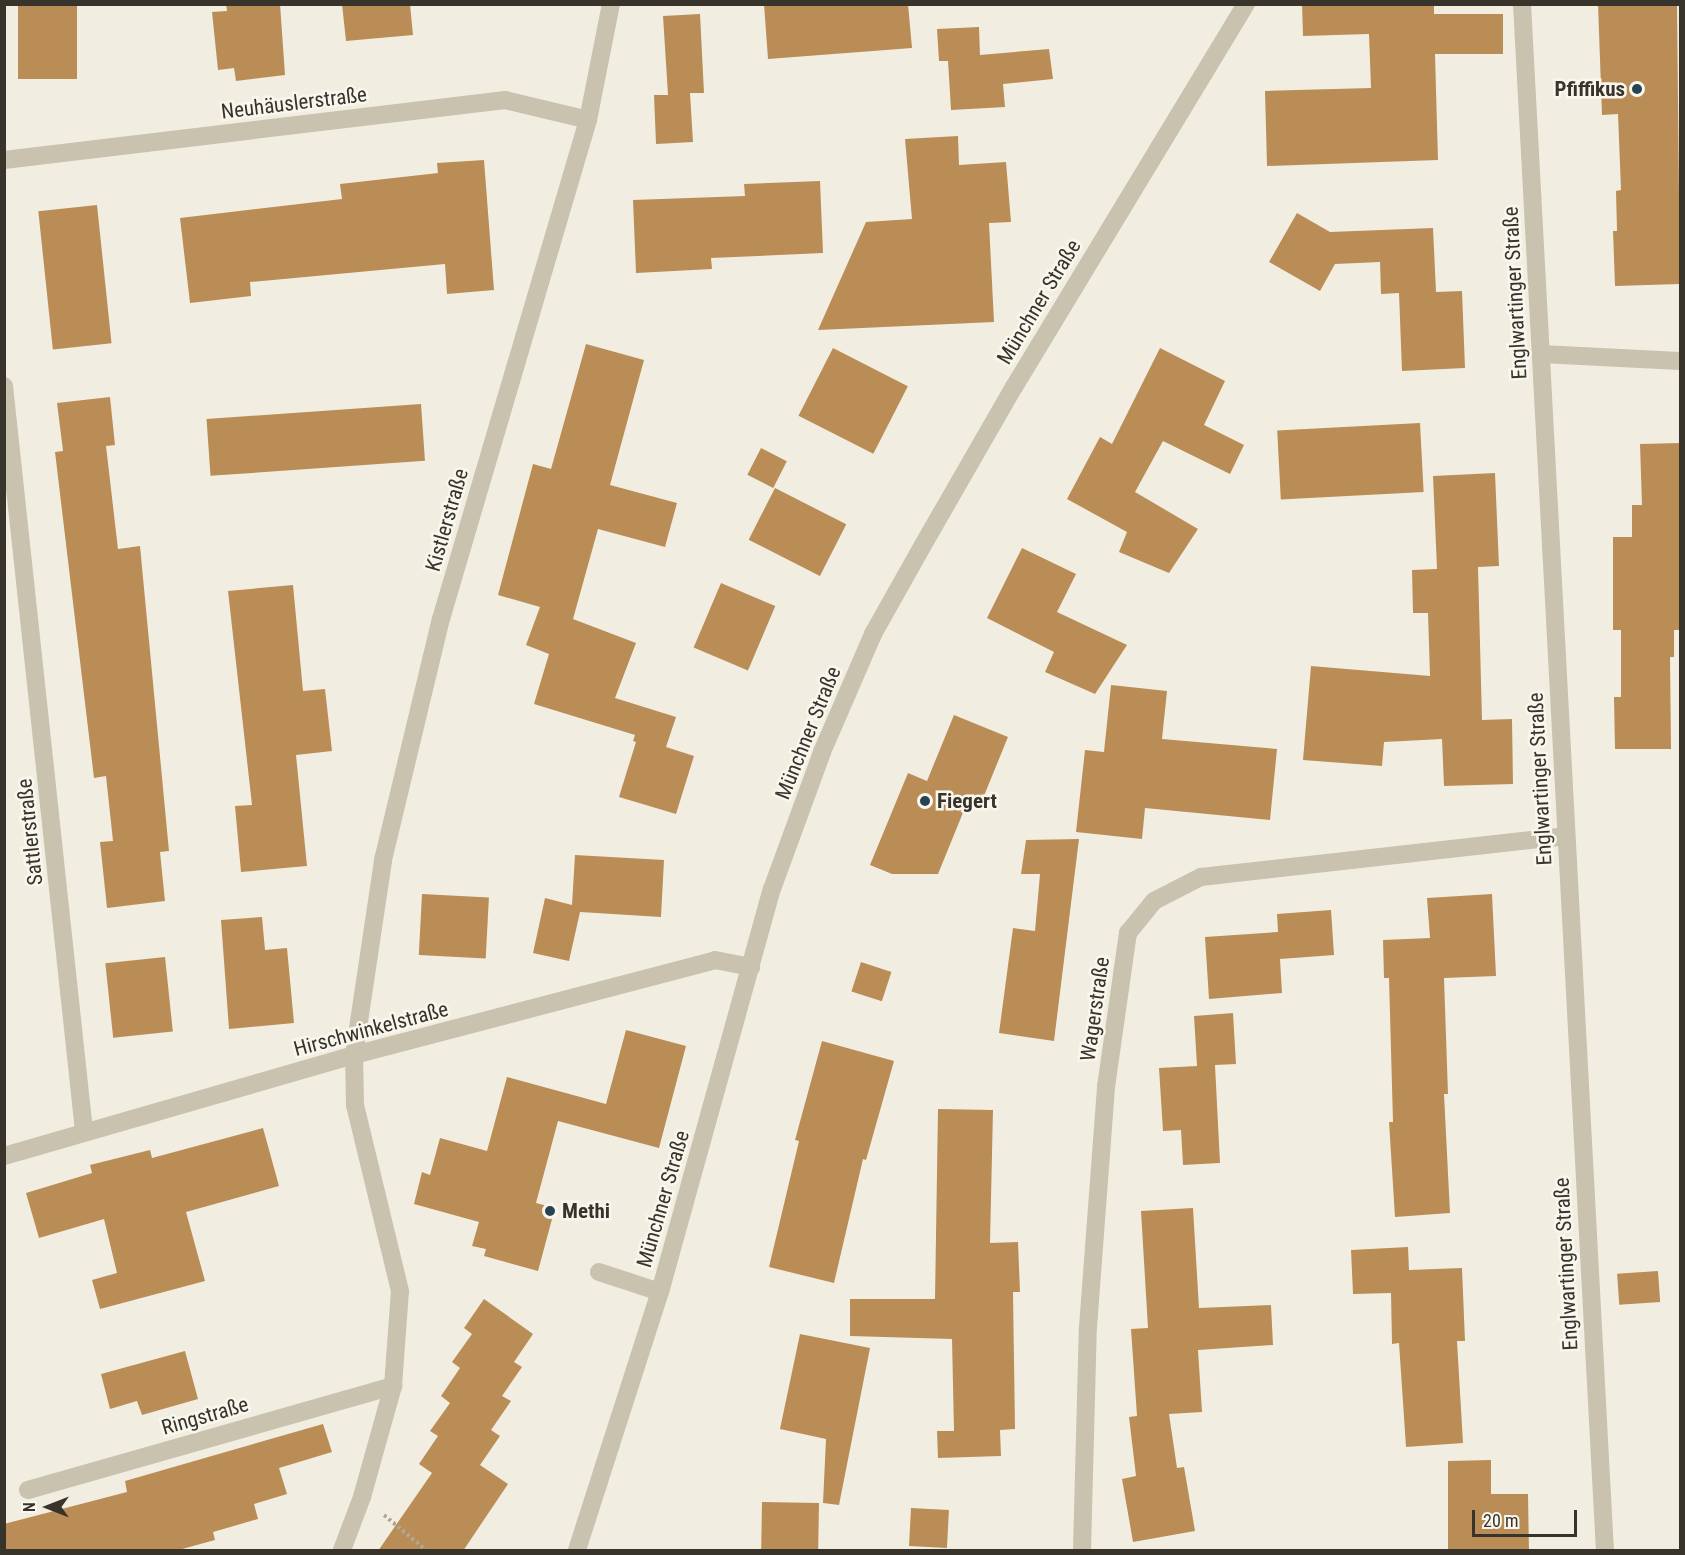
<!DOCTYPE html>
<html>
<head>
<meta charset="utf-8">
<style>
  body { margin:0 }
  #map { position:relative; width:1685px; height:1555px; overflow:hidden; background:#f1eee1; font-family:"Roboto Condensed",sans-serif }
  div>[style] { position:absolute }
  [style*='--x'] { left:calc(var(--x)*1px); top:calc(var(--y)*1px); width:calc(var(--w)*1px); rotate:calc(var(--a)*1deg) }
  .building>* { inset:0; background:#ba8d56; transform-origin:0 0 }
  .path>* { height:4px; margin-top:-2px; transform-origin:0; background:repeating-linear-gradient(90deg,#afa894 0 3px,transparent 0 6px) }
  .minor>* { height:18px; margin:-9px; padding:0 9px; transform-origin:9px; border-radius:9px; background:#c8c2ae }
  .dots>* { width:16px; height:16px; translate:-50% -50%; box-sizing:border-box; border:3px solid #f9f7ed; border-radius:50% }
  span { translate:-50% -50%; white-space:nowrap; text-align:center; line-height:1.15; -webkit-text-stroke:5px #f9f7ed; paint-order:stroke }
  .poi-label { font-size:21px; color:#38332b; font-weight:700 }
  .right { translate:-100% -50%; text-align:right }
  .left { translate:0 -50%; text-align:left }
  .street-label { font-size:21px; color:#38332b }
  .frame { position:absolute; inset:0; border:6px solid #38332b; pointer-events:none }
  .north { position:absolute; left:18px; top:1477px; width:60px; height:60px; -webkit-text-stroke:4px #f9f7ed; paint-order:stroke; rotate:270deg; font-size:16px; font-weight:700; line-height:24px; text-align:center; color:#38332b }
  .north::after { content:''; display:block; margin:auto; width:21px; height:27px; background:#38332b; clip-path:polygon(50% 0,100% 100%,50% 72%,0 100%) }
  .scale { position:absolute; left:1472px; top:1510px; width:105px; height:27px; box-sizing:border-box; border:3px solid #38332b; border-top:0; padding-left:8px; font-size:18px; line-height:21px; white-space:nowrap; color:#38332b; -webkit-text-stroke:4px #f9f7ed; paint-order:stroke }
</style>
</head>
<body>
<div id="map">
  <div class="building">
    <div style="left:18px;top:4px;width:59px;height:75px"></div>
    <div style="clip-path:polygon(226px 4px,280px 4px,285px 75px,236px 81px,234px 68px,218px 70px,212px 12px,227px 11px)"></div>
    <div style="clip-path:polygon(342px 4px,410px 4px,413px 35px,346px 41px)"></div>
    <div style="clip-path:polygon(764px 4px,908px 4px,912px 48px,768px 59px)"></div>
    <div style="clip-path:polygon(1302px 4px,1434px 4px,1434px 14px,1503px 14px,1503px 54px,1435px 54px,1438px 160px,1267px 166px,1265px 91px,1371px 88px,1369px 34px,1303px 36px)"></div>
    <div style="clip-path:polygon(1598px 4px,1677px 4px,1680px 284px,1615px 286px,1613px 231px,1617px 231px,1616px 191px,1621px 190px,1618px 114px,1602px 115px)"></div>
    <div style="clip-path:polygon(700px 14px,704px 93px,690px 93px,693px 142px,656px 144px,654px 95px,668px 95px,663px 16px)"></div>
    <div style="clip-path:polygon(979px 27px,980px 55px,1049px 49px,1053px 79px,1003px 84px,1005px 107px,951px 110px,948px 61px,939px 61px,937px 29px)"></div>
    <div style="clip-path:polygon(958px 136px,959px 165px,1006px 162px,1011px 222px,989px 223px,994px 322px,818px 330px,866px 222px,912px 219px,905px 139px)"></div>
    <div style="clip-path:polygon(484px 160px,494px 290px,447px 294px,445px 264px,250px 282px,251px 296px,190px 303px,180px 218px,342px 199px,340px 184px,438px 173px,437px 163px)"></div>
    <div style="clip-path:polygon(820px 181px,823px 253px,711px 258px,712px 269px,636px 273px,633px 200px,745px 196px,744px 184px)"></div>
    <div style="left:97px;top:205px;width:139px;height:59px;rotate:84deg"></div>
    <div style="clip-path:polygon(1297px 213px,1330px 232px,1433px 228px,1436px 292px,1462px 291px,1465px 368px,1402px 371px,1399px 293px,1381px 294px,1380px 262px,1335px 264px,1320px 291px,1269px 262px)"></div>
    <div style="clip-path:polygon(586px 344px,644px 360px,610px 485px,677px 503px,665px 547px,598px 529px,573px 619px,636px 643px,615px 698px,676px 717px,666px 747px,694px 756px,676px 814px,619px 797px,636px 742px,633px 741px,635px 735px,534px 704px,549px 654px,526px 645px,540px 607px,498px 595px,533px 464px,551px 469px)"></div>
    <div style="left:833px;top:348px;width:84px;height:76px;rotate:27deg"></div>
    <div style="clip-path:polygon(1160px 348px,1225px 381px,1204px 425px,1244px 445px,1230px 474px,1163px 441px,1135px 492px,1198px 529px,1169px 573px,1119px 552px,1127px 532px,1067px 499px,1100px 437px,1112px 444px)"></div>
    <div style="clip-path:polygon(110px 397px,115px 445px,106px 446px,118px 549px,140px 546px,169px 851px,160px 852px,165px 901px,107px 908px,100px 842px,113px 841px,106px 776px,94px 778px,55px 452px,63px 451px,57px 403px)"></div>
    <div style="left:421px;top:404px;width:57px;height:215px;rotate:86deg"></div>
    <div style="left:1420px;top:423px;width:69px;height:143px;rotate:87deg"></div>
    <div style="clip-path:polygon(1680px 443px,1680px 630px,1674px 630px,1674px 657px,1670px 657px,1671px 749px,1615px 749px,1614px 697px,1621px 697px,1621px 630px,1613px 630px,1613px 537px,1632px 537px,1632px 505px,1642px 505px,1640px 444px)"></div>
    <div style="left:761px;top:448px;width:29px;height:30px;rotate:27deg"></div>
    <div style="clip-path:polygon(1495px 473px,1499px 566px,1478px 567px,1482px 720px,1512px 719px,1513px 784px,1444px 786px,1442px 739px,1384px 742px,1382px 766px,1303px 760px,1311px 666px,1430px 676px,1428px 613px,1413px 613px,1412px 570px,1437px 569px,1433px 476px)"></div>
    <div style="left:775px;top:488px;width:80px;height:58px;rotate:27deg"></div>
    <div style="clip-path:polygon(1022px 548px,1076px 574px,1057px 612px,1127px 645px,1095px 694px,1045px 672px,1054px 652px,987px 618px)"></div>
    <div style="left:721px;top:583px;width:59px;height:70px;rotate:23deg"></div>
    <div style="clip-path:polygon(293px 585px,303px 691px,325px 689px,332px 751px,296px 755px,307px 866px,241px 872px,235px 806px,252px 805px,228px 591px)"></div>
    <div style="clip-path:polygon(1111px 685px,1167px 691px,1162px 739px,1277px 749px,1270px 820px,1145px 808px,1142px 839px,1076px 832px,1085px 750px,1104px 752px)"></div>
    <div style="clip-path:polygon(954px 715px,1008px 737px,981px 803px,969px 798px,938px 874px,892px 874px,870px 865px,908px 773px,927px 781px)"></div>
    <div style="clip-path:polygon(1079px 839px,1054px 1041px,999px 1033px,1013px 928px,1035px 931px,1040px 874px,1021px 874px,1026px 840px)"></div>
    <div style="clip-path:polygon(575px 855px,664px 860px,661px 917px,580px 912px,569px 961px,533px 953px,545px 898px,572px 905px)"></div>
    <div style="left:422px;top:894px;width:67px;height:61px;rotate:3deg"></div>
    <div style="clip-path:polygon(1492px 894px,1496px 976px,1444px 978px,1448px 1094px,1444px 1094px,1450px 1213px,1395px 1217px,1389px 1122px,1393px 1122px,1389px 978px,1384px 978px,1383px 940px,1430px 938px,1427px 898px)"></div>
    <div style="clip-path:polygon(1331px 910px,1334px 955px,1280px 959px,1282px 993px,1209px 999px,1205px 937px,1278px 932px,1277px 914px)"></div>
    <div style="clip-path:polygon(262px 917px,265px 950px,287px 948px,294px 1023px,229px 1029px,221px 920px)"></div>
    <div style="left:165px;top:957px;width:75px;height:60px;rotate:84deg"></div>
    <div style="left:861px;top:962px;width:32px;height:31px;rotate:18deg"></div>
    <div style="clip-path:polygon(1233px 1013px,1236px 1064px,1215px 1065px,1220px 1163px,1183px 1165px,1181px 1130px,1163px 1131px,1159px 1068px,1197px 1066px,1194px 1016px)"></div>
    <div style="clip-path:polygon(626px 1030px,686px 1046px,659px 1148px,558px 1121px,536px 1203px,555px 1208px,538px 1271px,484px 1256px,486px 1249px,472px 1246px,479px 1222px,414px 1204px,422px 1172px,430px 1175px,440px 1138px,487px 1151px,507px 1077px,606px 1104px)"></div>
    <div style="clip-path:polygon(822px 1041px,894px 1061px,866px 1160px,863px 1159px,834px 1283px,769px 1267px,799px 1141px,795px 1140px)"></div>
    <div style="clip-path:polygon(938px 1109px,993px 1110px,990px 1243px,1018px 1242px,1020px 1292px,1013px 1292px,1015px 1429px,1000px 1430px,1001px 1456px,938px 1458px,937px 1431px,954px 1431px,952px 1339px,850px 1336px,850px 1299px,935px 1299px)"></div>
    <div style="clip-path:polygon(263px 1128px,279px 1186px,186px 1212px,205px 1281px,100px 1309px,92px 1280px,117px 1273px,104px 1219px,39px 1238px,26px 1193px,92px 1173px,90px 1165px,150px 1150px,152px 1158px)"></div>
    <div style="clip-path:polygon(1193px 1208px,1199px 1308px,1271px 1305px,1273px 1345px,1198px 1350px,1202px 1412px,1169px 1414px,1177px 1468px,1184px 1467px,1195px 1531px,1133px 1542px,1122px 1479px,1136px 1476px,1129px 1417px,1137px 1416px,1131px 1329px,1148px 1328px,1141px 1211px)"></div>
    <div style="clip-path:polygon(1408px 1247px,1409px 1270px,1462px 1268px,1465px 1341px,1457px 1341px,1463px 1443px,1406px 1447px,1399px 1343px,1392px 1344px,1391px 1293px,1353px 1294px,1351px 1250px)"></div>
    <div style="left:1658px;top:1271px;width:31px;height:41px;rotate:86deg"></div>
    <div style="clip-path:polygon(484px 1299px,533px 1334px,514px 1362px,522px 1367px,502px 1396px,511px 1401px,491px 1430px,500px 1436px,480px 1465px,508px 1484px,463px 1551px,378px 1551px,432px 1473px,419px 1464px,438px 1436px,430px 1431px,450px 1403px,441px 1396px,460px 1368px,452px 1362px,472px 1334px,464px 1328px)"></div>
    <div style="clip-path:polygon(800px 1334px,870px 1348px,839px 1505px,823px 1503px,826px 1439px,780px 1429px)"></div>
    <div style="clip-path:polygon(185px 1351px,198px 1399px,142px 1415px,137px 1401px,110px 1409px,101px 1374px)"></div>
    <div style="clip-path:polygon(323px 1424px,332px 1452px,279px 1468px,287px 1494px,254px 1504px,258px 1519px,213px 1532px,215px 1540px,175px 1551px,4px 1551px,4px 1524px,127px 1492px,125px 1481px)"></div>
    <div style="clip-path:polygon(1491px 1460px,1491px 1494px,1528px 1494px,1529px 1551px,1448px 1551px,1448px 1461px)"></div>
    <div style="left:762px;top:1502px;width:57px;height:49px;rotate:1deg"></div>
    <div style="left:911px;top:1508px;width:38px;height:38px;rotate:3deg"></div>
  </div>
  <div class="path">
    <div style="--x:384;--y:1515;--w:55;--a:39.8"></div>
  </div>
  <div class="minor">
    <div style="--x:1522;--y:4;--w:1548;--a:86.93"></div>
    <div style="--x:4;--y:160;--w:505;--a:-6.83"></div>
    <div style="--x:505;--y:100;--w:85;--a:13.5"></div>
    <div style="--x:1541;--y:354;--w:139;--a:2.9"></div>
    <div style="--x:4;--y:386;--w:749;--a:83.87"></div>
    <div style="--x:4;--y:1156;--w:364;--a:-16.1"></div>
    <div style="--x:354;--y:1055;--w:373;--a:-14.7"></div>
    <div style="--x:715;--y:960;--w:37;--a:11"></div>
    <div style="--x:599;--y:1272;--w:64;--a:18.2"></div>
    <div style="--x:28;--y:1490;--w:380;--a:-15.9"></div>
    <div style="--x:342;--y:1550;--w:57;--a:-69.3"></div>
    <div style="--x:362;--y:1497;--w:115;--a:-74.4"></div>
    <div style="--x:393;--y:1386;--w:95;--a:-85.8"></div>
    <div style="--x:400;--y:1291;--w:191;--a:-103.6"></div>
    <div style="--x:355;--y:1105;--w:50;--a:-91.1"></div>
    <div style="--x:354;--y:1055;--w:197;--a:-81.5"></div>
    <div style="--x:383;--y:860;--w:248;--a:-76.5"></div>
    <div style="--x:441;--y:619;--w:520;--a:-73.59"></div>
    <div style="--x:588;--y:120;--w:118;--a:-78.8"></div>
    <div style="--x:577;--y:1550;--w:271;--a:-72.2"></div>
    <div style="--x:660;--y:1292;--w:418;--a:-74.5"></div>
    <div style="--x:772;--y:889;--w:146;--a:-69.9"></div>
    <div style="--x:822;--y:752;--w:129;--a:-66.6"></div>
    <div style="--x:873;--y:634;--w:102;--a:-60.7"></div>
    <div style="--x:923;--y:545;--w:182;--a:-60.1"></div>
    <div style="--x:1014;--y:387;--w:448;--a:-58.8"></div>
    <div style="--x:1082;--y:1550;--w:223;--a:-88.5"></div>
    <div style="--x:1088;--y:1327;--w:241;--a:-85.7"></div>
    <div style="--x:1106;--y:1087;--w:156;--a:-81.9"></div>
    <div style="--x:1128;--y:933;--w:41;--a:-50.9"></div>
    <div style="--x:1154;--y:901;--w:53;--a:-27.1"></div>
    <div style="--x:1201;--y:877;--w:366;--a:-6.4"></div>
  </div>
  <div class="dots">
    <div style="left:1637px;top:89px;background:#254355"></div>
    <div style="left:925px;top:801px;background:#254355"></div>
    <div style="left:550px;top:1211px;background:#254355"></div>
  </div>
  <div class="poi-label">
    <span class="right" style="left:1625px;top:89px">Pfiffikus</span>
    <span class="left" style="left:937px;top:801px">Fiegert</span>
    <span class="left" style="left:562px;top:1211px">Methi</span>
  </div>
  <div class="street-label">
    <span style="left:294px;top:103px;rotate:-7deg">Neuhäuslerstraße</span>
    <span style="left:1515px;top:293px;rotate:-93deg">Englwartinger Straße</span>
    <span style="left:1039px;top:302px;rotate:-59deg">Münchner Straße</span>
    <span style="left:447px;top:520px;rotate:-74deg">Kistlerstraße</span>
    <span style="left:808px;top:733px;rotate:-68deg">Münchner Straße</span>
    <span style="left:1540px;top:779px;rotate:-93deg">Englwartinger Straße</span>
    <span style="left:30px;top:832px;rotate:-96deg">Sattlerstraße</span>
    <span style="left:1095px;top:1009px;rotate:-82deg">Wagerstraße</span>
    <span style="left:371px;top:1029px;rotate:-15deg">Hirschwinkelstraße</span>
    <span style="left:663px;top:1199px;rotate:-74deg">Münchner Straße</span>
    <span style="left:1566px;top:1264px;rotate:-93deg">Englwartinger Straße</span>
    <span style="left:205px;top:1416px;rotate:-16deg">Ringstraße</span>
  </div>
  <div class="frame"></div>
  <div class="north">N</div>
  <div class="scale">20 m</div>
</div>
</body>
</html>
